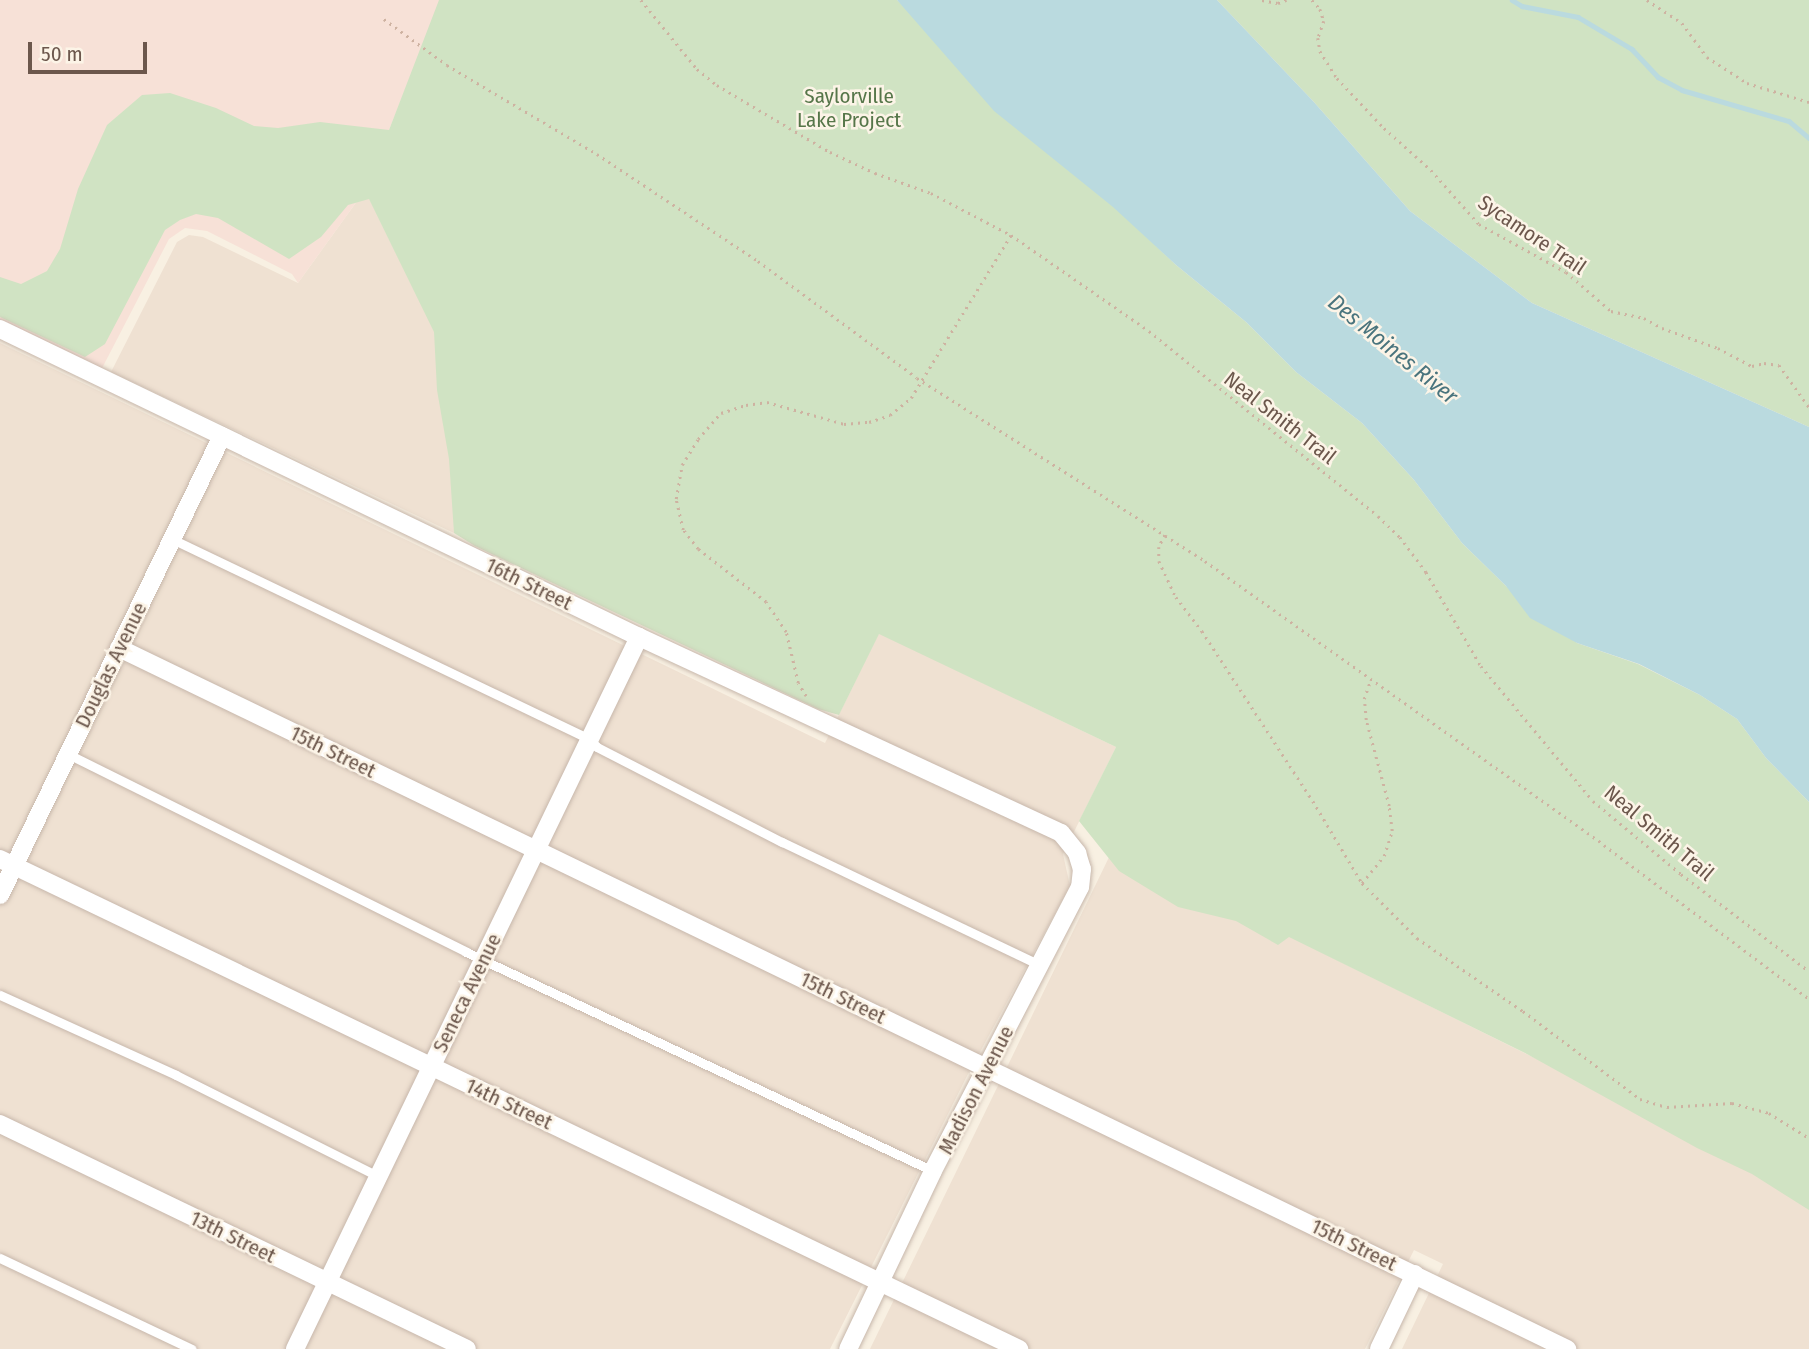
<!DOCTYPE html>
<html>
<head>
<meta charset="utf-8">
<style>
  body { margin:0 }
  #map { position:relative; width:1809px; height:1349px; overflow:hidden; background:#f8f0e2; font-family:"Fira Sans Condensed",sans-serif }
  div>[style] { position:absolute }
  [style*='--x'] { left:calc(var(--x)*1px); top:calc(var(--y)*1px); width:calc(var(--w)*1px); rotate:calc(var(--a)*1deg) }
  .residential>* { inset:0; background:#efe1d2 }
  .commercial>* { inset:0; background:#f7e1d7 }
  .green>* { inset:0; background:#d0e3c3 }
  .water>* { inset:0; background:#badadf }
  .stream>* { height:4.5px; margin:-2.25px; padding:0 2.25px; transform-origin:2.25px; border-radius:2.25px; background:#badadf }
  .path>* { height:2.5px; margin-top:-1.25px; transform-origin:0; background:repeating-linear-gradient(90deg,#ceb2a1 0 2px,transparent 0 7px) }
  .roads { filter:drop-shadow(0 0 2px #c7b7ab) drop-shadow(0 0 2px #c7b7ab) }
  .service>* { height:9px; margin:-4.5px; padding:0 4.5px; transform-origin:4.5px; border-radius:4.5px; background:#fff }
  .minor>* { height:18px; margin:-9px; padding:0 9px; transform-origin:9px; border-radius:9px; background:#fff }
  span { translate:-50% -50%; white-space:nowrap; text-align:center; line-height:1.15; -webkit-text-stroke:5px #fcf4e7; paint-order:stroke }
  .park-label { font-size:21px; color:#567649 }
  .street-label { font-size:21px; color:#6c574c }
  .water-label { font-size:23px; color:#49747d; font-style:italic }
  .scale { position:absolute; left:28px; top:42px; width:119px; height:32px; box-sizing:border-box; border:4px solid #6c574c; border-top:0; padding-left:9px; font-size:21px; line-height:24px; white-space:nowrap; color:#6c574c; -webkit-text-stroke:5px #fcf4e7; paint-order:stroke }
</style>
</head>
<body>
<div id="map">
  <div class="residential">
    <div style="clip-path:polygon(365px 190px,472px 408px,454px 533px,111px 372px,177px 242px,189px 235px,203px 237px,298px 283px)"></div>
    <div style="clip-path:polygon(0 343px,825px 743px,879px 633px,1116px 747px,1063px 854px,1070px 886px,968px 1074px,830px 1349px,0 1349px)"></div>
    <div style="clip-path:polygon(1113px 849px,1809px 1194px,1809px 1349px,1402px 1349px,1443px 1264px,1414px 1250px,1365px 1349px,870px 1349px)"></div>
  </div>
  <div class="commercial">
    <div style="clip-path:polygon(0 0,441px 0,365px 190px,298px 283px,292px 274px,207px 231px,185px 228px,169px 239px,98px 376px,0 329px)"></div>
  </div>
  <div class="green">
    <div style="clip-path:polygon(439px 0,897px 0,1176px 265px,1246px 322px,1296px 372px,1362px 423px,1414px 480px,1462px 543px,1506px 586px,1577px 643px,1638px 664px,1700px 695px,1737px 719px,1766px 758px,1809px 802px,1809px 1210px,1752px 1174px,1697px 1148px,1525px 1053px,1289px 937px,1278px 945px,1236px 921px,1178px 907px,1119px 871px,1079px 821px,1116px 747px,879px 634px,839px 715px,818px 709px,475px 546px,454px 533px,449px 459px,437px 390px,434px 332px,369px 199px,348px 205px,321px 237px,289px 259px,218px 218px,196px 214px,180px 220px,165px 230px,105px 344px,85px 357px,0 317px,0 277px,21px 284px,47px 271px,60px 249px,78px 189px,107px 125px,142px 95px,170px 93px,216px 108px,254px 126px,278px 128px,320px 122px,389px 130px)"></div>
    <div style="clip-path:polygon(1217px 0,1809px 0,1809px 427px,1532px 303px,1410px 211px,1313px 101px)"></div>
  </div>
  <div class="water">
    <div style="clip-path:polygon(897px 0,1217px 0,1313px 101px,1410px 211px,1532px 303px,1809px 427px,1809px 802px,1766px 758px,1737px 719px,1700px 695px,1639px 664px,1577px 643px,1530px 618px,1506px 586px,1462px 543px,1414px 480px,1362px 423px,1296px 372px,1246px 322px,1176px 265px,1113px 207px,994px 111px)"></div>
  </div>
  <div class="stream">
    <div style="--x:1512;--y:0;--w:12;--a:31"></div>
    <div style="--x:1522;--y:6;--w:57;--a:11.1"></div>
    <div style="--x:1578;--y:17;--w:63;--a:30.7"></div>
    <div style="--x:1632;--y:49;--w:38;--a:47"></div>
    <div style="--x:1658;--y:77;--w:27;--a:28"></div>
    <div style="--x:1682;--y:90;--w:111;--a:16.2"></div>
    <div style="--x:1789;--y:121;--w:26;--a:40"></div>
  </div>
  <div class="path">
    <div style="--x:641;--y:0;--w:89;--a:50.9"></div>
    <div style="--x:697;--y:69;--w:26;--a:39"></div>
    <div style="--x:717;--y:85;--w:131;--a:30.7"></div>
    <div style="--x:830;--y:152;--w:50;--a:25"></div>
    <div style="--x:875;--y:173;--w:59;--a:19.7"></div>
    <div style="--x:931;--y:193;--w:90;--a:27.7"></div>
    <div style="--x:1011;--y:235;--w:168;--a:34.8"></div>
    <div style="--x:1149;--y:331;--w:294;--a:38.9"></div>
    <div style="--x:1378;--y:516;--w:30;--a:44"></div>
    <div style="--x:1400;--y:537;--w:44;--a:53.4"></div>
    <div style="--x:1426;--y:572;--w:109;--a:59.7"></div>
    <div style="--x:1481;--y:666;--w:175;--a:50.3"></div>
    <div style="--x:1593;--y:801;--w:114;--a:39.7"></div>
    <div style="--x:1681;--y:874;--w:161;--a:37.2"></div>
    <div style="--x:1262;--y:0;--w:16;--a:11"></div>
    <div style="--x:1278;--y:3;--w:9;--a:-21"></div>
    <div style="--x:1312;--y:0;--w:12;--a:48"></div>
    <div style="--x:1320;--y:9;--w:13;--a:72"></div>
    <div style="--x:1324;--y:21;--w:18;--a:109"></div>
    <div style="--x:1318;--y:38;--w:13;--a:81"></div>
    <div style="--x:1320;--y:51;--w:32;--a:58"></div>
    <div style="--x:1337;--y:78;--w:69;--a:46.8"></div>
    <div style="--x:1384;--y:128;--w:63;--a:41.8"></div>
    <div style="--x:1431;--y:170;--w:72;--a:48.4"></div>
    <div style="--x:1479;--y:224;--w:99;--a:28.9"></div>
    <div style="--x:1566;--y:272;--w:60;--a:40.9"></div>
    <div style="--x:1611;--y:311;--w:34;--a:12"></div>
    <div style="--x:1644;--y:318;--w:21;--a:29"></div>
    <div style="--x:1662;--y:328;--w:59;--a:19.7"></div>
    <div style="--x:1718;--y:348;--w:38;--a:28"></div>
    <div style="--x:1752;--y:366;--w:12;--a:-14"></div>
    <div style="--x:1764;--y:363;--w:15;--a:8"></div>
    <div style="--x:1779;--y:365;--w:52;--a:54.5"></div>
    <div style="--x:1647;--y:0;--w:42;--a:33.3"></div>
    <div style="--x:1682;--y:23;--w:42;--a:53.7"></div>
    <div style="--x:1707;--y:57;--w:48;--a:33"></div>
    <div style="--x:1747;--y:83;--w:65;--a:17"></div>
    <div style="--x:384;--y:19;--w:78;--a:36.1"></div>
    <div style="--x:447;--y:65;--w:174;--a:30.7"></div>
    <div style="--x:597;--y:154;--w:193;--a:33.6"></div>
    <div style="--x:758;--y:261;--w:197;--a:36.3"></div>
    <div style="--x:917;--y:378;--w:341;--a:32.4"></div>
    <div style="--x:1205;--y:561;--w:490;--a:35.4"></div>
    <div style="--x:1604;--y:845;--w:256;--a:36.9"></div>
    <div style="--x:1165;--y:535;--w:13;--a:117"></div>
    <div style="--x:1159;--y:547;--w:14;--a:90"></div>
    <div style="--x:1159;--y:561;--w:40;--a:65"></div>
    <div style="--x:1176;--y:597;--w:43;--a:52.6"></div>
    <div style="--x:1202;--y:631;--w:203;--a:56.9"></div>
    <div style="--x:1313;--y:801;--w:96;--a:59.1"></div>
    <div style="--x:1362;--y:883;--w:78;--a:45"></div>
    <div style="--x:1417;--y:938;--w:129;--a:34.6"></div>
    <div style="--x:1523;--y:1011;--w:146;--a:36.9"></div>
    <div style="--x:1640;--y:1099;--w:28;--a:17"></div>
    <div style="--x:1667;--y:1107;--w:65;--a:-3.5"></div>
    <div style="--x:1732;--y:1103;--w:38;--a:15"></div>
    <div style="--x:1769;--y:1113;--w:47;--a:32"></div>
    <div style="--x:806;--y:696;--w:15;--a:-122"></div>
    <div style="--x:798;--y:683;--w:52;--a:-103.2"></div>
    <div style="--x:786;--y:632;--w:36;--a:-124"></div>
    <div style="--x:766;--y:602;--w:86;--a:-142.1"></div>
    <div style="--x:698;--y:549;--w:24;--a:-128"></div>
    <div style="--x:683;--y:530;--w:32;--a:-103"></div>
    <div style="--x:676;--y:499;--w:35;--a:-80"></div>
    <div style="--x:682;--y:465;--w:31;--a:-58"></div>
    <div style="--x:698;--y:439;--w:35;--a:-49"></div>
    <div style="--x:721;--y:413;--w:26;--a:-18"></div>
    <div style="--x:746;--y:405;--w:21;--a:-8"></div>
    <div style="--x:767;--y:402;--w:80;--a:15.9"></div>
    <div style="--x:844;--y:424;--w:25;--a:-5"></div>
    <div style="--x:869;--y:422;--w:22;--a:-18"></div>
    <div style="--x:890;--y:415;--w:27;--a:-39"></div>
    <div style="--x:911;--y:398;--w:191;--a:-58.5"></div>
    <div style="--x:1362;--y:883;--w:35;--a:-51"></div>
    <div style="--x:1384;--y:856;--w:26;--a:-72"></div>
    <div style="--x:1392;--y:831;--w:25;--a:-97"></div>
    <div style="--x:1389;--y:806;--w:89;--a:-105"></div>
    <div style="--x:1366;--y:720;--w:21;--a:-95"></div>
    <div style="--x:1364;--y:699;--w:21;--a:-71"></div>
  </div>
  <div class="roads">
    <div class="service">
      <div style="--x:172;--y:539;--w:462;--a:25.6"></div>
      <div style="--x:589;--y:739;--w:11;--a:45"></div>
      <div style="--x:597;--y:747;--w:208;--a:27.2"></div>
      <div style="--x:782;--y:842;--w:286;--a:25.5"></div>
      <div style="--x:68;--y:754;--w:445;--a:26.4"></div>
      <div style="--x:466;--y:952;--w:516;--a:25.12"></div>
      <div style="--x:0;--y:995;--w:193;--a:24.4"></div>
      <div style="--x:176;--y:1075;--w:226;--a:26.6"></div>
      <div style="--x:0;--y:1258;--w:212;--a:25.4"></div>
    </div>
    <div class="minor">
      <div style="--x:0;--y:329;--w:709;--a:25.73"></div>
      <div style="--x:639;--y:637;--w:465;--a:24.9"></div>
      <div style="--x:1061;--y:833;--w:26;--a:51"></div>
      <div style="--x:1077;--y:853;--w:17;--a:73"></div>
      <div style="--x:1082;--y:869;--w:18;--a:96"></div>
      <div style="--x:1080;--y:887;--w:320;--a:117.4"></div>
      <div style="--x:933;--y:1171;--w:197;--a:115.5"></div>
      <div style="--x:119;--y:648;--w:1609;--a:25.83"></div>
      <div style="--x:0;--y:859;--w:1131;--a:25.68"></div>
      <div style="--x:0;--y:895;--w:510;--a:-64.19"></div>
      <div style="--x:0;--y:1124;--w:518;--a:25.72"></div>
      <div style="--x:295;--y:1349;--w:791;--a:-64.21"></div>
      <div style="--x:1379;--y:1349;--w:83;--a:-64.4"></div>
    </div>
  </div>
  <div class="park-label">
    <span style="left:849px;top:108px">Saylorville<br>Lake Project</span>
  </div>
  <div class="street-label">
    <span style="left:1532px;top:235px;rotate:34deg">Sycamore Trail</span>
    <span style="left:1280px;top:418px;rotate:38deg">Neal Smith Trail</span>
    <span style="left:529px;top:584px;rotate:26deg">16th Street</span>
    <span style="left:111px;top:665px;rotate:-64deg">Douglas Avenue</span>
    <span style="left:333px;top:752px;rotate:26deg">15th Street</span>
    <span style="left:1659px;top:833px;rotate:40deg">Neal Smith Trail</span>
    <span style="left:467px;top:993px;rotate:-64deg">Seneca Avenue</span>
    <span style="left:843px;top:998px;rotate:26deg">15th Street</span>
    <span style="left:976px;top:1090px;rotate:-63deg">Madison Avenue</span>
    <span style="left:509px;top:1104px;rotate:25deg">14th Street</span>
    <span style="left:233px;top:1237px;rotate:26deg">13th Street</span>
    <span style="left:1354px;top:1245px;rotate:26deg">15th Street</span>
  </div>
  <div class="water-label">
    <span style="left:1393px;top:349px;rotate:39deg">Des Moines River</span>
  </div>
  <div class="scale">50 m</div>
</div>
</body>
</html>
